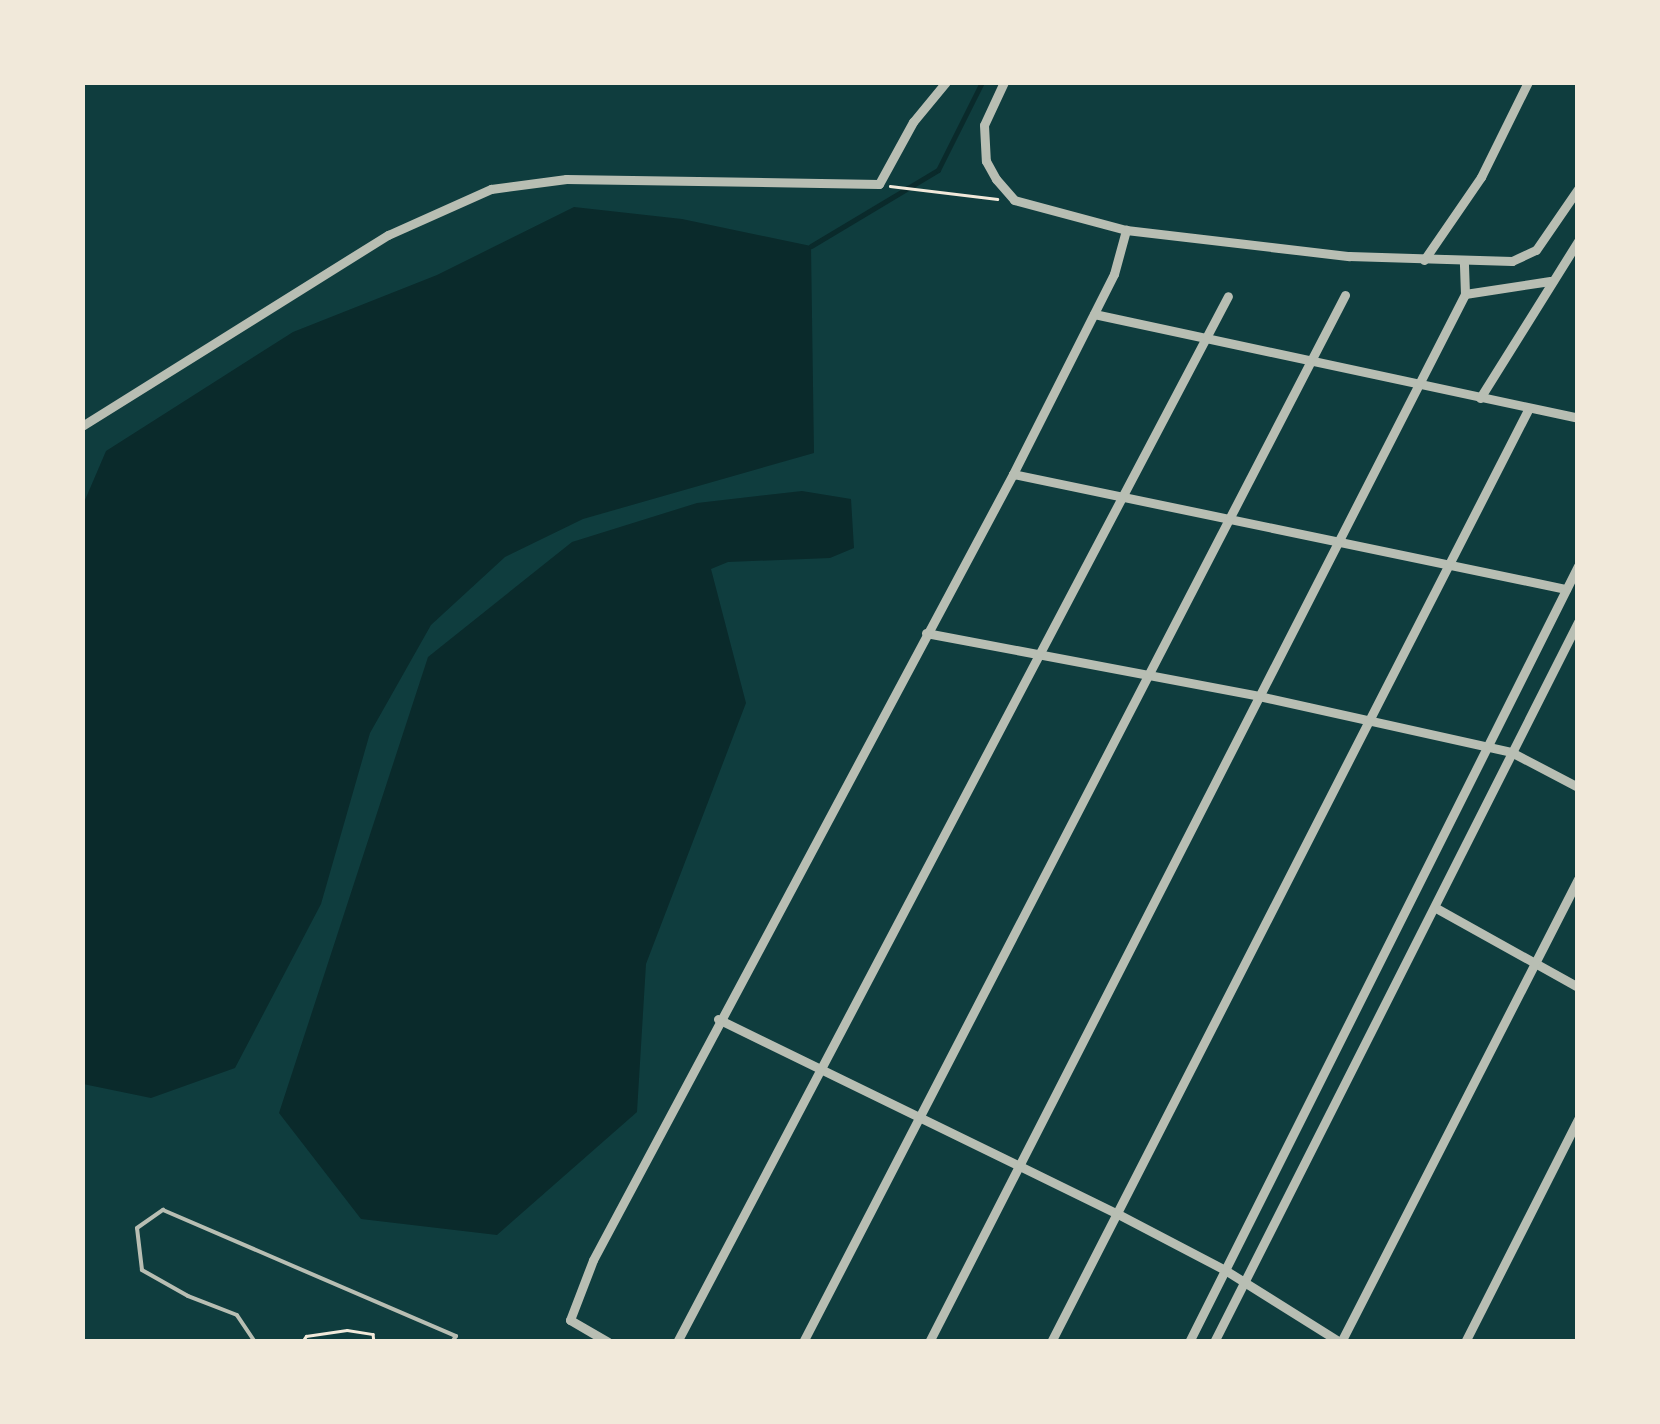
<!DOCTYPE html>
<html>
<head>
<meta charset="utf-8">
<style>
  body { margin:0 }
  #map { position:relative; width:1660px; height:1424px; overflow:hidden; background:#0f3d3e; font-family:"PT Sans Narrow",sans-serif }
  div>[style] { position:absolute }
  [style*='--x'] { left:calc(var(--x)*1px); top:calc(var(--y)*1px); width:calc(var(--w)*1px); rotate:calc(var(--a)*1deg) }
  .water>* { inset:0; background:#0a2a2b }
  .stream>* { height:5px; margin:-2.5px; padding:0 2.5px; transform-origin:2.5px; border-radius:2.5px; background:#0a2a2b }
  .path>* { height:2.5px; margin:-1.25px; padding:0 1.25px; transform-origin:1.25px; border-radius:1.25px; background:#f1e9da }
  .service>* { height:4px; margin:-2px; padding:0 2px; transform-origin:2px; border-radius:2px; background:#b8beb3 }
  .minor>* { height:9px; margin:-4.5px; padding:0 4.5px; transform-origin:4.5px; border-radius:4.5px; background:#b8beb3 }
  span { translate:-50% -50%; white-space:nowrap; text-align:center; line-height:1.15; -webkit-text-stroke:10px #f1e9da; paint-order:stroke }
  .frame { position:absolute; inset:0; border:85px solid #f1e9da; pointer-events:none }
</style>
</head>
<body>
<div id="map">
  <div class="water">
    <div style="clip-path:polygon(574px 207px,682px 219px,811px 246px,814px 453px,583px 519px,505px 557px,431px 625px,370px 733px,321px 904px,235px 1068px,151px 1098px,83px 1084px,82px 507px,106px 451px,293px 332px,437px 275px)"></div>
    <div style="clip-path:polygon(802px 491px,851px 499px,854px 548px,830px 558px,728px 562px,711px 569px,746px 703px,646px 964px,637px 1112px,497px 1235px,361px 1219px,279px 1113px,428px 657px,572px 542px,697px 503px)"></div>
  </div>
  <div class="stream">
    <div style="--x:811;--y:246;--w:148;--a:-30.9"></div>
    <div style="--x:938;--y:170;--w:98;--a:-63.4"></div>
  </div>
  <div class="path">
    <div style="--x:890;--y:186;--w:108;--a:6.9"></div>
    <div style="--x:302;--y:1342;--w:7;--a:-56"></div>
    <div style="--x:306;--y:1336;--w:41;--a:-8.3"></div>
    <div style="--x:347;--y:1330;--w:26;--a:9"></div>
    <div style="--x:373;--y:1334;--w:8;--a:83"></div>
  </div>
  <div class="service">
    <div style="--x:255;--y:1342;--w:32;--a:-124"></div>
    <div style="--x:237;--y:1315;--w:53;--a:-158.8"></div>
    <div style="--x:188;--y:1296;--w:53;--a:-150.5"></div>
    <div style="--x:142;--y:1270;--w:42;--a:-96.8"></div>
    <div style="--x:137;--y:1228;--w:32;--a:-35"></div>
    <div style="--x:163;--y:1210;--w:319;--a:23.3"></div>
    <div style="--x:456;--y:1336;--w:7;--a:124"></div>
  </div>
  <div class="minor">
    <div style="--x:1004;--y:82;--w:47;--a:114.9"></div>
    <div style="--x:984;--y:125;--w:36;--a:87"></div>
    <div style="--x:986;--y:161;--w:21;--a:61"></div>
    <div style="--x:996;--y:179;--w:28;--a:49"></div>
    <div style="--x:1014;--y:200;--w:116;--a:15"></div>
    <div style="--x:1126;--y:230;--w:225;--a:6.7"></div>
    <div style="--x:1349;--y:256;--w:163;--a:1.8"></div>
    <div style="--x:1512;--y:261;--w:26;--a:-25"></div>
    <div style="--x:1536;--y:250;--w:74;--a:-55.5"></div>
    <div style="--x:1424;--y:260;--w:101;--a:-55.5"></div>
    <div style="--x:1481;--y:177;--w:106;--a:-63.7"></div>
    <div style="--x:1465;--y:294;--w:86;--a:-8.7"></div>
    <div style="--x:1094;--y:314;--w:495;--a:12.1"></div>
    <div style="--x:1480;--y:398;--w:185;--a:-58"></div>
    <div style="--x:82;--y:426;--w:361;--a:-32"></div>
    <div style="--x:388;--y:235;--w:113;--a:-24.1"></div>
    <div style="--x:491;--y:189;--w:76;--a:-7.6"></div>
    <div style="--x:566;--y:179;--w:313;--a:0.9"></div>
    <div style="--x:879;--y:184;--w:71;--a:-61.3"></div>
    <div style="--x:913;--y:122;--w:52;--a:-50.5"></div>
    <div style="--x:1013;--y:474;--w:565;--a:11.75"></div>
    <div style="--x:926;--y:633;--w:339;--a:10.7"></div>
    <div style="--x:1259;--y:696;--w:258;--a:12.5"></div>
    <div style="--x:1511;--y:752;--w:76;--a:27.6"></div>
    <div style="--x:1436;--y:908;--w:162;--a:29.1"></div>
    <div style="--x:718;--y:1019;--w:443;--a:26"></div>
    <div style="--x:1116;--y:1213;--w:123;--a:27.6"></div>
    <div style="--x:1225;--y:1270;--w:136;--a:32.1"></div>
    <div style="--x:608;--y:1342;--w:44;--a:-149.9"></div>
    <div style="--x:570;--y:1320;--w:64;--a:-69"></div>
    <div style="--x:593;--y:1260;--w:891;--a:-61.88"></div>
    <div style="--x:1013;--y:474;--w:224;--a:-63.2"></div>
    <div style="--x:1114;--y:274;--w:46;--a:-74.7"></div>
    <div style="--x:677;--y:1342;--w:1182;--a:-62.22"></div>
    <div style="--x:803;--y:1342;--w:1179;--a:-62.63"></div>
    <div style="--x:929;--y:1342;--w:1177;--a:-62.91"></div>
    <div style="--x:1465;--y:294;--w:32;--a:-92"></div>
    <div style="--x:1051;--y:1342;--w:1049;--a:-62.9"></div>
    <div style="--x:1189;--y:1342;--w:868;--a:-63.38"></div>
    <div style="--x:1214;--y:1342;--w:807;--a:-63.18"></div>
    <div style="--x:1341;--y:1342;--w:520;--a:-62.89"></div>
    <div style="--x:1465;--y:1342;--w:250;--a:-63.1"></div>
  </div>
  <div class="frame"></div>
</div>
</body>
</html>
